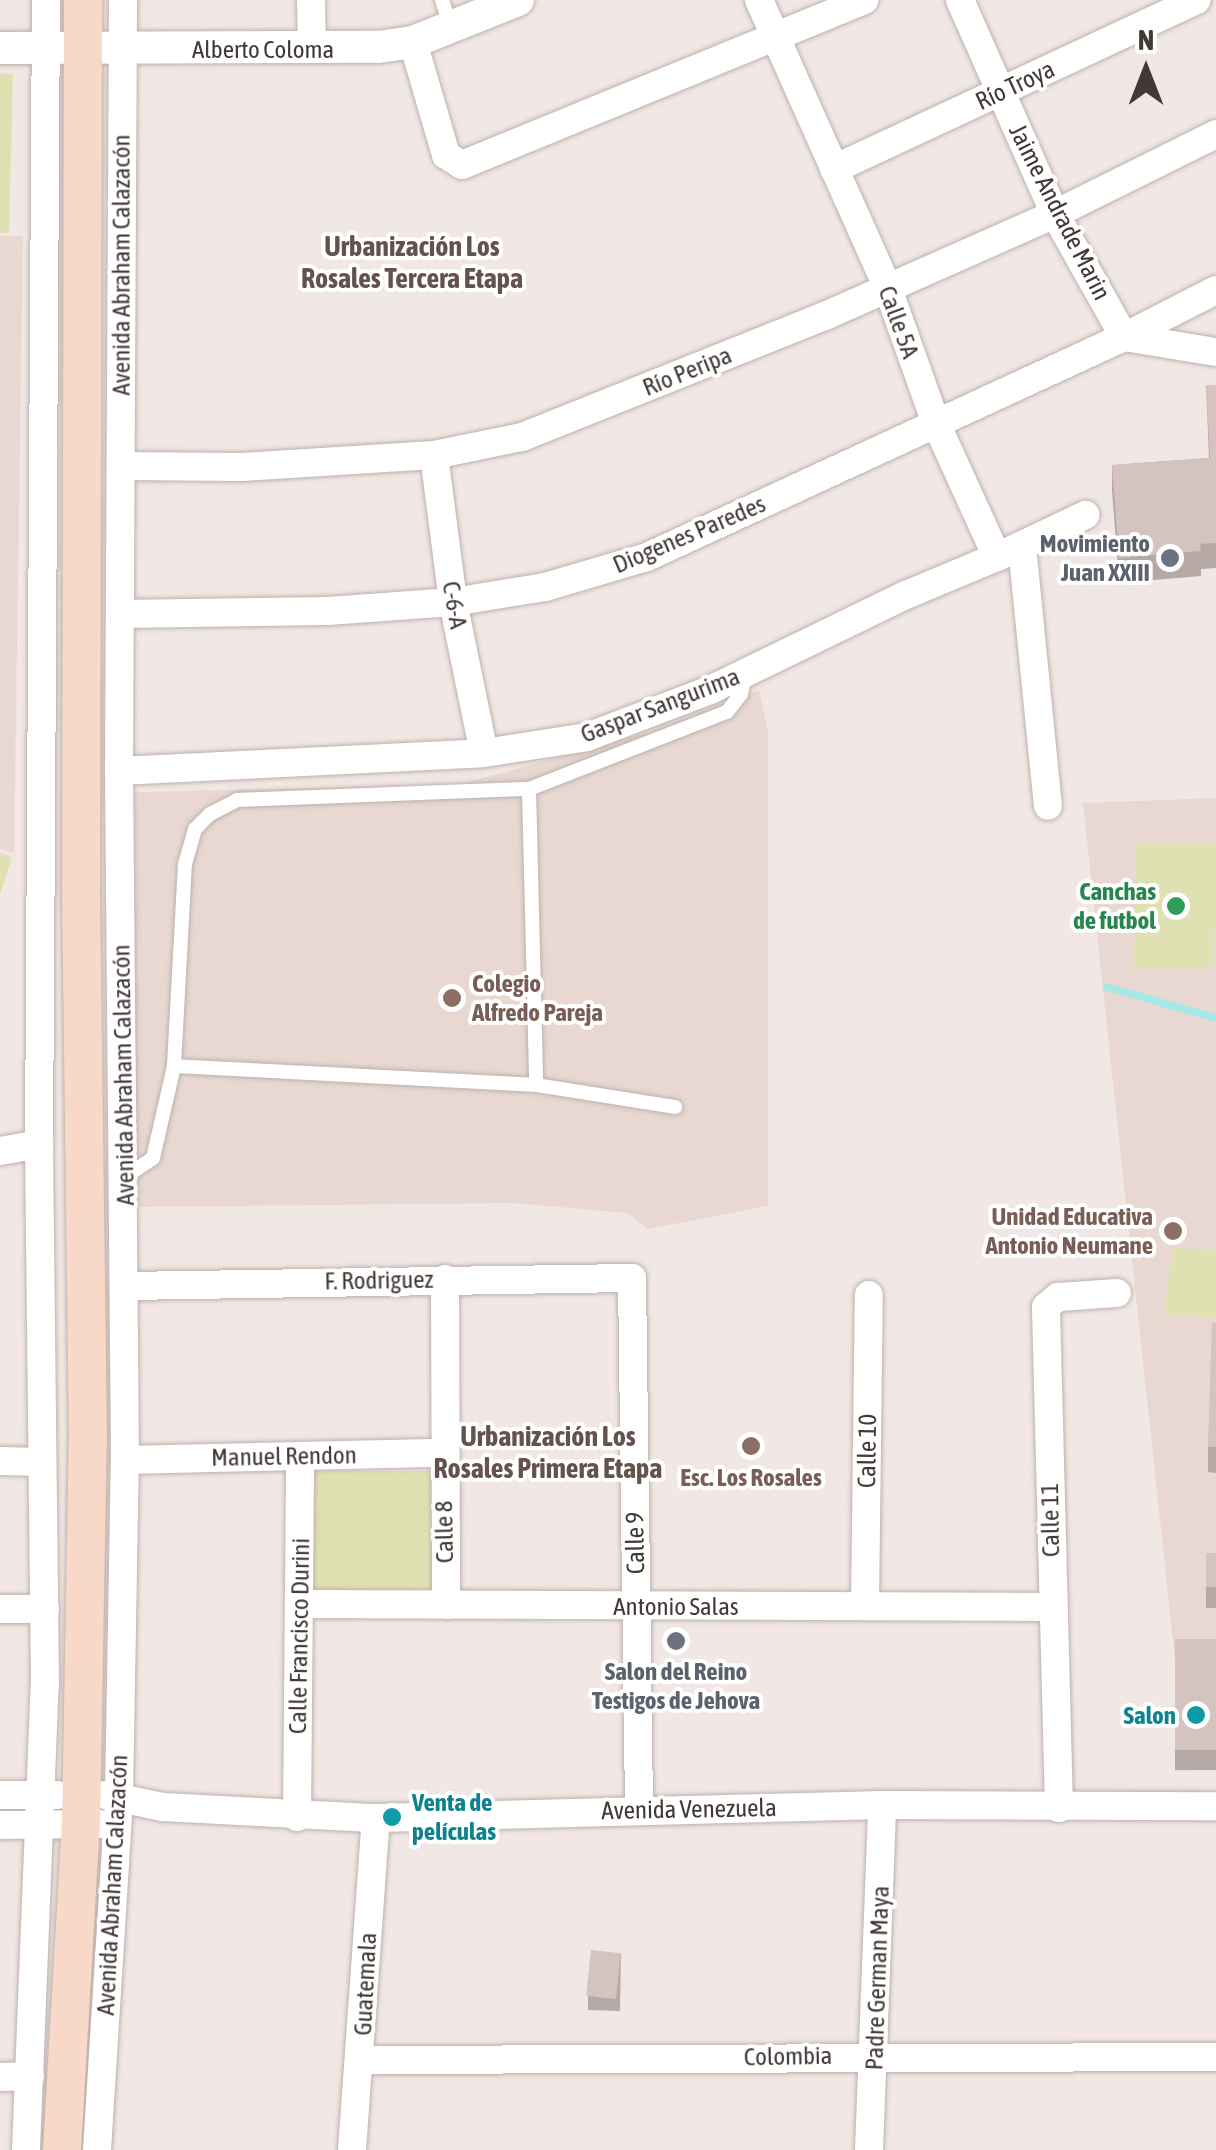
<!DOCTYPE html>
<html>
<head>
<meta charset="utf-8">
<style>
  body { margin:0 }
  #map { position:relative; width:1216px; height:2150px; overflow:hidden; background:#f1e8e5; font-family:"Asap Condensed",sans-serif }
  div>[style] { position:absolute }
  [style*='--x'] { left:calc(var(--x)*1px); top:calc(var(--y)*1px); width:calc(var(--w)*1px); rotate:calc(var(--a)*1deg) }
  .education>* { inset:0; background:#e8d8d1 }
  .green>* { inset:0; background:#e0e1b2; transform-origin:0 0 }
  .stream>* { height:8px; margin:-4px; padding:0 4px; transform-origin:4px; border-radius:4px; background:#a7e8e7 }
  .roads { filter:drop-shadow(0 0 2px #beb1ac) drop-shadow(0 0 2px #beb1ac) }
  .service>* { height:14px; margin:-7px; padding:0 7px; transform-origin:7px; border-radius:7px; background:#fff }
  .minor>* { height:28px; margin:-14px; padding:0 14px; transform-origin:14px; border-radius:14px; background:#fff }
  .tertiary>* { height:32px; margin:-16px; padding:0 16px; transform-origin:16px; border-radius:16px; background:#fff }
  .secondary>* { height:38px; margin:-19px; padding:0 19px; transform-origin:19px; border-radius:19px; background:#f8d8c8 }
  .wall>* { inset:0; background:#b6a8a4; transform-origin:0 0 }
  .building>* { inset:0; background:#d4c3bf; transform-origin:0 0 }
  .dots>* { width:28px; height:28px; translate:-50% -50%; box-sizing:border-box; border:5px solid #fff; border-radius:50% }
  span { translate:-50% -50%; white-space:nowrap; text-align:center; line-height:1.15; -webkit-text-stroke:8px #fff; paint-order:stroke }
  .street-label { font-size:25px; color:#423836 }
  .worship-label { font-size:25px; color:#5b616d; font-weight:700 }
  .right { translate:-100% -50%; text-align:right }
  .leisure-label { font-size:25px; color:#27864d; font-weight:700 }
  .education-label { font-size:25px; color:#785e54; font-weight:700 }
  .left { translate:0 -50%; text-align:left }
  .culture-label { font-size:25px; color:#0d838f; font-weight:700 }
  .neighbourhood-label { font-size:28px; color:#64524e; font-weight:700 }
  .north { position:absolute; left:1096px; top:20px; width:100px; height:100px; -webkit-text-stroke:8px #fff; paint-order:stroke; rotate:0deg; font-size:28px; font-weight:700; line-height:40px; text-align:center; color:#423836 }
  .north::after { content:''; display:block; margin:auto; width:35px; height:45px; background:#423836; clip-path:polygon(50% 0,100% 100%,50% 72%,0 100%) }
</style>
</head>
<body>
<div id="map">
  <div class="education">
    <div style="clip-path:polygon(0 236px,23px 236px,14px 853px,0 849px)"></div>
    <div style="clip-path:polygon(759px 690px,768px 732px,768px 1206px,648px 1229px,628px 1213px,512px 1203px,136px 1207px,135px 792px,457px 785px,657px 730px)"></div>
    <div style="clip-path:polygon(1216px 798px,1216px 1770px,1177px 1771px,1175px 1660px,1083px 803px)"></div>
  </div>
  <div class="green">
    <div style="clip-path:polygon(0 73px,13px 74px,9px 233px,0 233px)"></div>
    <div style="left:1136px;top:843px;width:80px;height:124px;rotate:1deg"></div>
    <div style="left:0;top:853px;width:13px;height:273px;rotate:18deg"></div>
    <div style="clip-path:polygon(1172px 1248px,1216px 1250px,1216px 1318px,1164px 1314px)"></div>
    <div style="left:433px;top:1471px;width:118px;height:123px;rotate:90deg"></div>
  </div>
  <div class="stream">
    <div style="--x:1107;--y:987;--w:113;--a:15.9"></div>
  </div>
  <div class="roads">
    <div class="service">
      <div style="--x:442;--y:0;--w:29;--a:72"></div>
      <div style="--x:529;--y:789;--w:212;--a:-21.3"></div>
      <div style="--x:727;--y:712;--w:23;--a:-52"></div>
      <div style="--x:741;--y:694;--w:19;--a:-78"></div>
      <div style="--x:174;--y:1066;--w:202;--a:-86.9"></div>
      <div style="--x:185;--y:864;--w:36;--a:-74"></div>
      <div style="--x:195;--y:829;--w:21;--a:-45"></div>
      <div style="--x:210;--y:814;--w:30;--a:-27"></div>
      <div style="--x:237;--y:800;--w:292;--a:-2.2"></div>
      <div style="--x:529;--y:789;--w:296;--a:88.6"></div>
      <div style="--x:125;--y:1177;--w:34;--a:-34"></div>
      <div style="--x:153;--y:1158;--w:94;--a:-77.1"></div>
      <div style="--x:174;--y:1066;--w:362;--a:3"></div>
      <div style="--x:536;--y:1085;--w:141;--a:9"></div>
    </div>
    <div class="minor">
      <div style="--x:311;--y:0;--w:49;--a:88.8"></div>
      <div style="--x:759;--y:0;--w:313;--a:65.9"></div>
      <div style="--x:887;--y:286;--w:143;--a:70.4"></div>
      <div style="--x:935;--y:421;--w:149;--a:65.5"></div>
      <div style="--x:997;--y:557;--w:98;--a:-25.5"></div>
      <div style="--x:960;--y:0;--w:234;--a:66.1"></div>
      <div style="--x:1055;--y:214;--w:141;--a:60.7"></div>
      <div style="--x:1124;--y:337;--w:93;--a:9.3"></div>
      <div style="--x:413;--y:42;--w:118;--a:73.7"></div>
      <div style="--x:446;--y:155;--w:19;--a:32"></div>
      <div style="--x:462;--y:165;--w:435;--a:-22.3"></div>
      <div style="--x:834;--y:169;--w:400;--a:-25"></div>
      <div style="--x:434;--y:455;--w:148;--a:82.6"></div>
      <div style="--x:453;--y:602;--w:154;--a:78.4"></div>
      <div style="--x:121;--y:466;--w:121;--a:0.5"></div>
      <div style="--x:242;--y:467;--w:192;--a:-3.6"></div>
      <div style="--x:434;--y:455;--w:90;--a:-11.6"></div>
      <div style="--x:522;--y:437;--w:326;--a:-21.8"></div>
      <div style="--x:825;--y:316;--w:252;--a:-23.9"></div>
      <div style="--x:1055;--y:214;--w:180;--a:-26.4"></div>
      <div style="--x:1022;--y:546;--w:261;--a:84.3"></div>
      <div style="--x:120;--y:614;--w:208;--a:-0.8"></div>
      <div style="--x:328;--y:611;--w:125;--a:-4.1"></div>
      <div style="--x:453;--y:602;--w:93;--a:-9.3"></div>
      <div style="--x:545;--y:587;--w:106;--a:-16.4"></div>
      <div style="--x:647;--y:557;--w:525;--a:-24.76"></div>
      <div style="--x:1124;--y:337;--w:103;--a:-27.1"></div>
      <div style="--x:119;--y:771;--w:365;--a:-2.8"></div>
      <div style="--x:484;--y:753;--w:104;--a:-8.8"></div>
      <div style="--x:587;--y:737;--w:132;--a:-20.9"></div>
      <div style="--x:710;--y:690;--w:218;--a:-25.9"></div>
      <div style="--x:906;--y:595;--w:99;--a:-22.7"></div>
      <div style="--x:0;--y:1151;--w:40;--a:-10"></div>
      <div style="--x:445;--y:1279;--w:326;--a:89.8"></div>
      <div style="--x:126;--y:1286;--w:506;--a:-0.91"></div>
      <div style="--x:632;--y:1278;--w:531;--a:89.24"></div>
      <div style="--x:125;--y:1460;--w:317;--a:-1.3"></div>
      <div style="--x:0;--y:1461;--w:40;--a:1.4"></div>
      <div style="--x:300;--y:1604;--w:751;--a:0.23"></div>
      <div style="--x:865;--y:1606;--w:311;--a:-89.3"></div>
      <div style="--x:0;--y:1609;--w:45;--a:0"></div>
      <div style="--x:0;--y:1795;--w:57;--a:0"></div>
      <div style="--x:105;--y:1795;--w:59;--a:11.7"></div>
      <div style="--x:163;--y:1807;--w:213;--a:3"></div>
      <div style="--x:376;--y:1818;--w:506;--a:-1.47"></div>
      <div style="--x:882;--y:1805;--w:334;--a:0.2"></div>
      <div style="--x:1059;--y:1808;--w:501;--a:-91.49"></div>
      <div style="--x:1046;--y:1307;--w:16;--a:-40"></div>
      <div style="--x:1058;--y:1297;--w:59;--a:-3.9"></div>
      <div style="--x:297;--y:1817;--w:361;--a:-89.5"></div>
      <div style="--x:0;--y:1825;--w:100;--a:-0.6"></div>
      <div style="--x:361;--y:2060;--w:855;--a:-0.2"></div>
      <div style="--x:0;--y:2077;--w:30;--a:-2"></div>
      <div style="--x:26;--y:2150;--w:465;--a:-87.7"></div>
      <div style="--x:45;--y:1685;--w:541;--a:-90.64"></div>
      <div style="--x:39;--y:1144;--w:1144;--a:-89.65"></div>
      <div style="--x:97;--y:2150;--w:355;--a:-86.4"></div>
      <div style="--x:119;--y:1796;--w:336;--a:-89"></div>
      <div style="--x:125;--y:1460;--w:689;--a:-90.5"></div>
      <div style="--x:119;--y:771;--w:771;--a:-89.7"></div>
      <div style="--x:352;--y:2150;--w:333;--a:-85.9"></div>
      <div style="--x:869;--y:2150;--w:345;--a:-87.8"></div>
    </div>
    <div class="tertiary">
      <div style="--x:0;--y:48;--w:378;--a:-0.2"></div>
      <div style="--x:378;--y:47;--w:35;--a:-8"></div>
      <div style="--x:413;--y:42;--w:113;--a:-21.8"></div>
    </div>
    <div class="secondary">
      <div style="--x:62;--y:2150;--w:326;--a:-86.7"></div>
      <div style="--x:81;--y:1825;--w:384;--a:-89"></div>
      <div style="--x:88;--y:1441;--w:546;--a:-90.73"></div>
      <div style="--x:81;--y:895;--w:895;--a:-89.87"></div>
    </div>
  </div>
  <div class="wall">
    <div style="clip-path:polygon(1206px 385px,1216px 385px,1216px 568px,1201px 569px,1201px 576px,1119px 583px,1112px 490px,1112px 465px,1209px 458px)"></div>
    <div style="clip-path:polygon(1216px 1323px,1216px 1473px,1208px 1472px,1208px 1447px)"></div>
    <div style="left:1206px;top:1553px;width:10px;height:55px"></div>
    <div style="left:1175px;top:1639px;width:41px;height:131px"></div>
    <div style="clip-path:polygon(621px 1953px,620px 2011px,588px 2010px,588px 1996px)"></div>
  </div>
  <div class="building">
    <div style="clip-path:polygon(1206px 385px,1216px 385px,1216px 543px,1200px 544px,1201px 551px,1119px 558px,1112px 465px,1210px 458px)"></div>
    <div style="clip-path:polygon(1212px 1322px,1216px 1323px,1216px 1447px,1208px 1447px)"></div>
    <div style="left:1206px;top:1553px;width:10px;height:34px"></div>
    <div style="left:1175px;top:1639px;width:41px;height:111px"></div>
    <div style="left:591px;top:1950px;width:30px;height:46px;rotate:6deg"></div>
  </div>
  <div class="dots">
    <div style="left:1170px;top:558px;background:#6b7280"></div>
    <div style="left:1176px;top:906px;background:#2e9e5b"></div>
    <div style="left:452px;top:998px;background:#8d6e63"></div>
    <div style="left:1173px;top:1231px;background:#8d6e63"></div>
    <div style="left:751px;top:1446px;background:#8d6e63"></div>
    <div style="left:676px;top:1641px;background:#6b7280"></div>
    <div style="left:1196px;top:1715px;background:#0f9aa8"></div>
    <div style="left:392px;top:1817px;background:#0f9aa8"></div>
  </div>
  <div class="street-label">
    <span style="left:263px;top:49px">Alberto Coloma</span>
    <span style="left:1015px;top:85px;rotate:-25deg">Río Troya</span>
    <span style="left:1060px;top:212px;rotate:63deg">Jaime Andrade Marin</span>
    <span style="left:121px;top:265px;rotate:-90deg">Avenida Abraham Calazacón</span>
    <span style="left:899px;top:322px;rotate:70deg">Calle 5A</span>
    <span style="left:687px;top:371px;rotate:-22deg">Río Peripa</span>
    <span style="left:689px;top:534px;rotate:-23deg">Diogenes Paredes</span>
    <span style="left:455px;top:605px;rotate:80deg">C-6-A</span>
    <span style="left:660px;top:705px;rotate:-21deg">Gaspar Sangurima</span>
    <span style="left:123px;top:1075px;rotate:-91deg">Avenida Abraham Calazacón</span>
    <span style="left:379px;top:1280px;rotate:-1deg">F. Rodriguez</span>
    <span style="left:867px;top:1451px;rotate:-89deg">Calle 10</span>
    <span style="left:284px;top:1456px;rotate:-1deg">Manuel Rendon</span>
    <span style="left:1050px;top:1520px;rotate:-91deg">Calle 11</span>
    <span style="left:444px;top:1532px;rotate:-91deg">Calle 8</span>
    <span style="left:635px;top:1543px;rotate:-91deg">Calle 9</span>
    <span style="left:676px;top:1606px">Antonio Salas</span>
    <span style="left:299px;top:1636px;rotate:-89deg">Calle Francisco Durini</span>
    <span style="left:689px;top:1809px;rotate:-1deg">Avenida Venezuela</span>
    <span style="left:112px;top:1885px;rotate:-87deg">Avenida Abraham Calazacón</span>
    <span style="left:877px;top:1978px;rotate:-88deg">Padre German Maya</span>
    <span style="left:365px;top:1984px;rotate:-87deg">Guatemala</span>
    <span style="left:788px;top:2056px;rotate:-1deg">Colombia</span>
  </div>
  <div class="worship-label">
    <span class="right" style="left:1150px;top:558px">Movimiento<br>Juan XXIII</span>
    <span style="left:676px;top:1686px">Salon del Reino<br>Testigos de Jehova</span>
  </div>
  <div class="leisure-label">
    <span class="right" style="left:1156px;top:906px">Canchas<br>de futbol</span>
  </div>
  <div class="education-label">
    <span class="left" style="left:472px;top:998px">Colegio<br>Alfredo Pareja</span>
    <span class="right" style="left:1153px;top:1231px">Unidad Educativa<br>Antonio Neumane</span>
    <span style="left:751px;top:1477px">Esc. Los Rosales</span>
  </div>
  <div class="culture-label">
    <span class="right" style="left:1176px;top:1715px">Salon</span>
    <span class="left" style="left:412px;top:1817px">Venta de<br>películas</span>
  </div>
  <div class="neighbourhood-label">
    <span style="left:412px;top:262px">Urbanización Los<br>Rosales Tercera Etapa</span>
    <span style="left:548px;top:1452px">Urbanización Los<br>Rosales Primera Etapa</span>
  </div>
  <div class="north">N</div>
</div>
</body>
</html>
